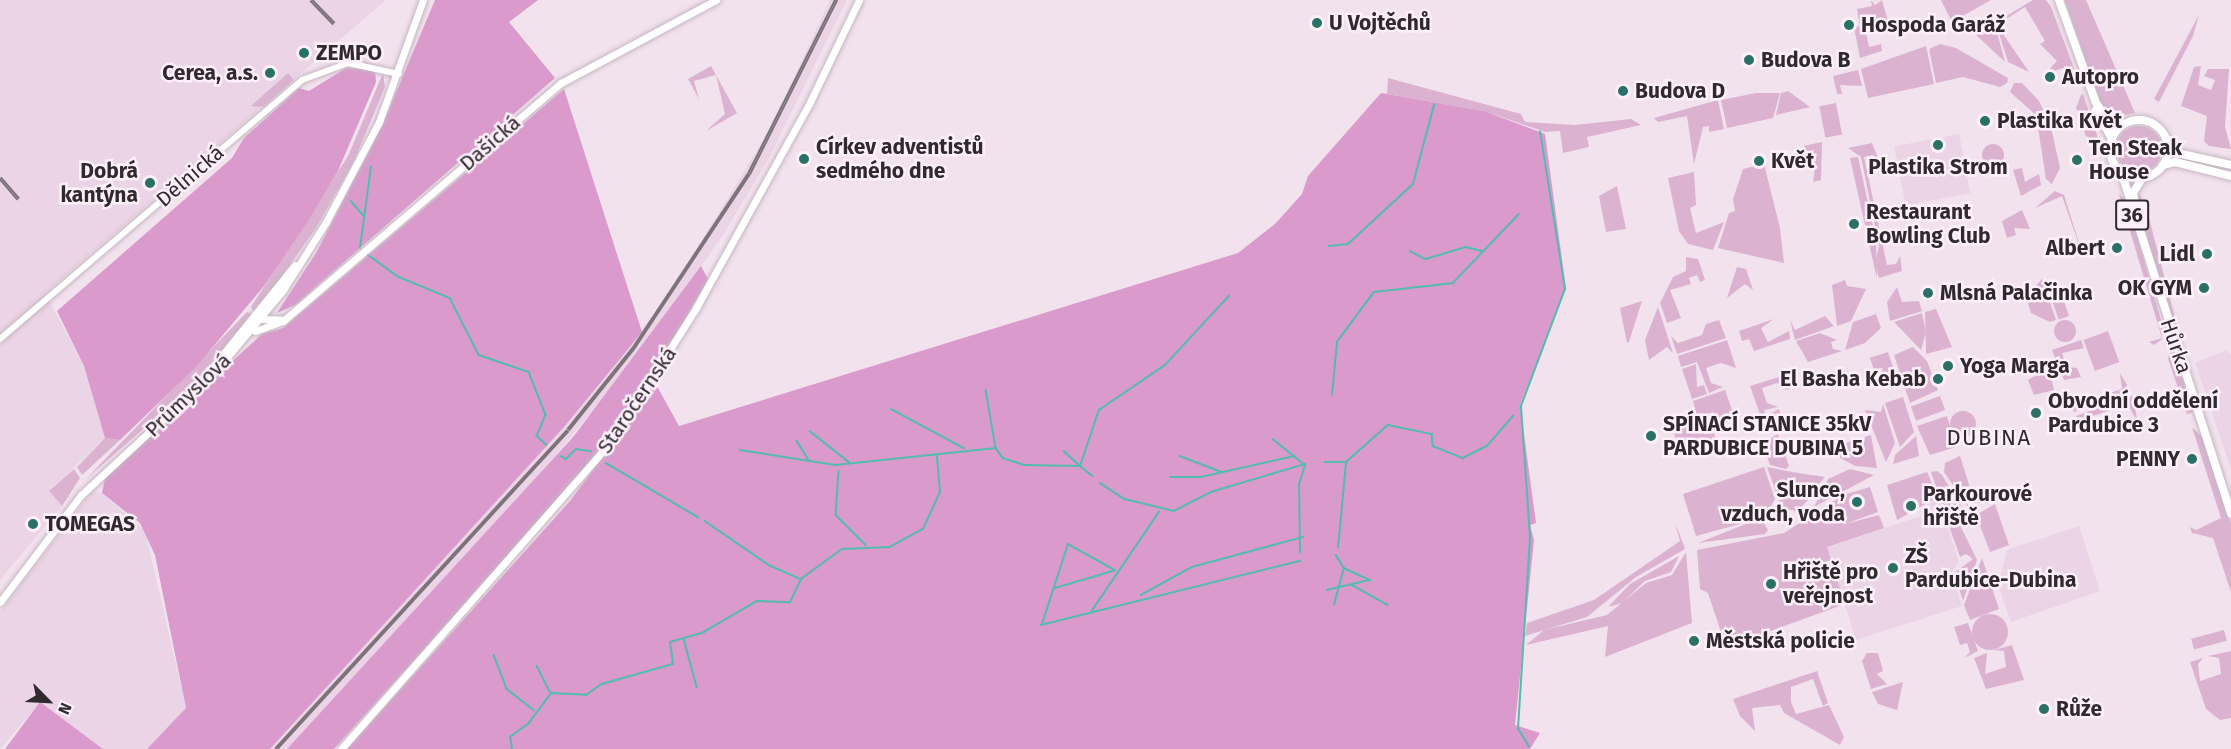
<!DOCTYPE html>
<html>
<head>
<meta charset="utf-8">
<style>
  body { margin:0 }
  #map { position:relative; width:2231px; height:749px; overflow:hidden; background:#f2e2ee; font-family:"Fira Sans",sans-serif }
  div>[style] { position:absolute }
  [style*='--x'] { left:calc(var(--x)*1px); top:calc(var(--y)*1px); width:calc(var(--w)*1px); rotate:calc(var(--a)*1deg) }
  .built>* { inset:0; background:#ebd4e5; transform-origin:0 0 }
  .green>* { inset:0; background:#dbb3d1; transform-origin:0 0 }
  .round { border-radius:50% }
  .forest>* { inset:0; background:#da9acc }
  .stream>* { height:1.5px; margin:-0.75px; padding:0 0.75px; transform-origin:0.75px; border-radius:0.75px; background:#53bcad }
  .roads { filter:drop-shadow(0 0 2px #c6b6c2) drop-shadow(0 0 2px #c6b6c2) }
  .tertiary>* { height:6px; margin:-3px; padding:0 3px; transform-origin:3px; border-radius:3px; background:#fff }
  .secondary>* { height:7px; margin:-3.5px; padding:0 3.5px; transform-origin:3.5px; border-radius:3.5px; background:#fff }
  .primary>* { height:8px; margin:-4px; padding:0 4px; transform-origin:4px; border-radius:4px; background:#fff }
  .primary>.ring { margin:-4px; padding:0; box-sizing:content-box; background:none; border:8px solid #fff; border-radius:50% }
  .rail>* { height:4px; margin-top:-2px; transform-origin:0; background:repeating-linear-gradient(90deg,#fdf0fa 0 4.5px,#7d737b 0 9px); box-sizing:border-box; border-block:2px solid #7d737b }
  .dots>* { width:16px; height:16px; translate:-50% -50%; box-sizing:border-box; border:3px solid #fdf0fa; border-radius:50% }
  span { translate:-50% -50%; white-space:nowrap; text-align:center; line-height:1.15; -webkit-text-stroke:5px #fdf0fa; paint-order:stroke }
  .shield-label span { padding:2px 4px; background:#fdf0fa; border:2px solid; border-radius:4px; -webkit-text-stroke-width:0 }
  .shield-label { font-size:20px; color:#30292e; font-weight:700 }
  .poi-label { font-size:21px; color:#30292e; font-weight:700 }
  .left { translate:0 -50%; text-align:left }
  .right { translate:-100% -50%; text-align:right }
  .street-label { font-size:21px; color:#30292e }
  .neighbourhood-label { font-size:22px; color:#30292e; letter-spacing:1.5px }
  .north { position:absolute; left:18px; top:671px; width:60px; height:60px; -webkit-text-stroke:4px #fdf0fa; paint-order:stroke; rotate:114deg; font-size:16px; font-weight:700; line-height:24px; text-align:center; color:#30292e }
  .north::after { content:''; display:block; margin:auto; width:21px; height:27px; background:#30292e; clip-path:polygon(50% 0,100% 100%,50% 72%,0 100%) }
</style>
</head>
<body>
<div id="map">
  <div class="built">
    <div style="clip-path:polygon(0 0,386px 0,45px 293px,84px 366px,105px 438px,49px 491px,62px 506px,0 580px)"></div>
    <div style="clip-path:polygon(830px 0,847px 0,769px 158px,725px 232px,640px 354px,538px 476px,287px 749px,270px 749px,564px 427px,666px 299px,770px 129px)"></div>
    <div style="left:1959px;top:134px;width:60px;height:66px;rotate:79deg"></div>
    <div style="clip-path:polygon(2226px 350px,2231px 355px,2231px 469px,2195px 363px)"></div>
    <div style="clip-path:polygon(92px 492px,102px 493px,145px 531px,186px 708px,147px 749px,103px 749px,40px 703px,0 749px,0 612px)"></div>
    <div style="clip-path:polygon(1939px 499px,1959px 562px,1951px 574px,1962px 606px,1856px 640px,1827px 547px,1930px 513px,1927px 503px)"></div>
    <div style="clip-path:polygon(2079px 526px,2100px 591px,2011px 622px,1995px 577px,2001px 575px,2007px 550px)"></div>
  </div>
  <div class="green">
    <div style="clip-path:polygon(1871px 0,1875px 5px,1882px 0,1889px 25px,1865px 28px,1869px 47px,1881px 44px,1882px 51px,1860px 58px,1854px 27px,1860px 26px,1857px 9px,1872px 6px)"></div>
    <div style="clip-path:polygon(1941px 0,1991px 0,1952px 22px)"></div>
    <div style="clip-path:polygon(2033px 0,2046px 0,2051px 7px,2078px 79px,2063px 68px,2044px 75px,2057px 61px,2040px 44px,2045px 41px,2025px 7px,1997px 25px,2029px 72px,2008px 62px,1996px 24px,1998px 21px)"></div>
    <div style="clip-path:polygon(2065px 0,2086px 0,2135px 113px,2110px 118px,2103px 111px)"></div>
    <div style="clip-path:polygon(1999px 11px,1995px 25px,2005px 62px,1974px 33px,1977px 24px)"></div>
    <div style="clip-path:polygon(2199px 15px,2193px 36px,2159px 102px,2154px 99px)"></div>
    <div style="clip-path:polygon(1940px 44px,1956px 48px,2008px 78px,2007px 83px,2000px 87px,1963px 77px,1936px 83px,1929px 49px)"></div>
    <div style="clip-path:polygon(1926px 46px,1934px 84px,1868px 98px,1861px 69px)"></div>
    <div style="clip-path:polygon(711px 66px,737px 113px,706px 131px,725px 114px,716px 75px,694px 81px,699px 99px,688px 79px)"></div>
    <div style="clip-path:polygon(2201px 66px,2198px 85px,2211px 90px,2215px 80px,2204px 76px,2208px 69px,2229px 69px,2225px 127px,2231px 149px,2209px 146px,2204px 141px,2207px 116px,2181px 106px,2194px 67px)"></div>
    <div style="clip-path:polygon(1858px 70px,1862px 86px,1840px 85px,1842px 94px,1837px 94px,1833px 76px)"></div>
    <div style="clip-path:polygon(288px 73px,294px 80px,263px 107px,251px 106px)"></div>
    <div style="clip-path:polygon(383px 73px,385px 87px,354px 161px,316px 228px,256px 313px,251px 307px,348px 156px)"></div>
    <div style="clip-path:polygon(1388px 78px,1521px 114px,1525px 122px,1575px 125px,1631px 119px,1641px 125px,1587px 137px,1589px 147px,1563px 153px,1560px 131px,1545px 132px,1484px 111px,1387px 94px)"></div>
    <div style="clip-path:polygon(2022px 83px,2039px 101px,2051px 127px,2060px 168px,2052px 184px,2046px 179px,2036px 115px,2010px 92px,2014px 83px)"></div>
    <div style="clip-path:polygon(1788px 91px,1810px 107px,1776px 115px,1781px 93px)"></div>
    <div style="clip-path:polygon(1756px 93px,1780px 93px,1773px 118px,1727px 128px,1721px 100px)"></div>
    <div style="clip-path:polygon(2081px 95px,2083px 94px,2100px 144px,2086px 136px,2076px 108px)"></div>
    <div style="clip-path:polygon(1718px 100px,1724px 129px,1709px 132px,1709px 126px,1703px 127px,1694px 164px,1687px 116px,1658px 122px,1654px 118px)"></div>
    <div style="left:1836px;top:103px;width:32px;height:17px;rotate:79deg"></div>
    <div class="round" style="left:2116px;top:126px;width:46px;height:46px"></div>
    <div style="clip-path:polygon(1822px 142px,1821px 180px,1813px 182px,1815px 167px,1807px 168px,1803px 146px)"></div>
    <div style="clip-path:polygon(1872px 143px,1879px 161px,1873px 155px,1864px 157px,1887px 265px,1896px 264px,1900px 256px,1902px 271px,1879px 278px,1875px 264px,1879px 246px,1861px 157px,1848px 148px)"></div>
    <div class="round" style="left:1982px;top:144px;width:22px;height:22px"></div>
    <div style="clip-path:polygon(1858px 157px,1876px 240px,1877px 279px,1850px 158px)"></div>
    <div style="clip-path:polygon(1764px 164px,1780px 228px,1784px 263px,1718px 248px,1729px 213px,1735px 211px,1733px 199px,1743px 169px)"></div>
    <div style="clip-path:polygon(2022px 168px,2025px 182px,2039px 174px,2041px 185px,2021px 196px,2013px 170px)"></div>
    <div style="clip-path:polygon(1694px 172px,1696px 205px,1690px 208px,1696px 233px,1724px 222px,1713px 250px,1688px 244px,1679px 231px,1668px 178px)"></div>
    <div style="clip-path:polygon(1617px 186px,1626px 229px,1606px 232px,1599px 196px)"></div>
    <div style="clip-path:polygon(2137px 190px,2147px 210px,2181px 342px,2155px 272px)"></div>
    <div style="clip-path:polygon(2055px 191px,2064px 195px,2083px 256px,2062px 196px,2035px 208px)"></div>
    <div style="clip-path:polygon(2119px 194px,2127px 201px,2163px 327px,2162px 339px,2154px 345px,2149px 342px,2162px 338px)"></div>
    <div style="clip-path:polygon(2022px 210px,2030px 229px,2014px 228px,2016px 235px,2007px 238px,2002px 221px)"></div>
    <div style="clip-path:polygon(1686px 257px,1698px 259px,1705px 280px,1700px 282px,1697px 275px,1689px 278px,1691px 284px,1670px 290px,1681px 318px,1667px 323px,1660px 303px,1673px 277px,1686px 271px)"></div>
    <div style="clip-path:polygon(1737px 267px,1746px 269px,1753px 290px,1745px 284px,1727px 298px)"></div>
    <div style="clip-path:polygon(2042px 279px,2056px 320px,2050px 322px,2031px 313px,2026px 297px)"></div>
    <div style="clip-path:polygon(1845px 280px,1847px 286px,1866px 289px,1851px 321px,1837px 326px,1832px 285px)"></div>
    <div style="left:2057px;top:281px;width:37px;height:11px;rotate:71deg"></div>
    <div style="clip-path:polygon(1897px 287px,1902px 302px,1919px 301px,1922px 311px,1890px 321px,1887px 302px)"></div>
    <div style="clip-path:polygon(1642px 301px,1629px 342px,1627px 343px,1620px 308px)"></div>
    <div style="clip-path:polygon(1658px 307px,1673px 353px,1667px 347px,1649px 360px,1645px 340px)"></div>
    <div style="clip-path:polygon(1936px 309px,1952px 347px,1926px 354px,1925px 312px)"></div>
    <div style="clip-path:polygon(247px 312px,254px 315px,189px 389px,86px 479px)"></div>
    <div style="clip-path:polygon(1922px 313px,1926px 332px,1921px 350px,1894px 322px)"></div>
    <div style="clip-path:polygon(1876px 314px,1881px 328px,1865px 343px,1845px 350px,1853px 322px)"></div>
    <div style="clip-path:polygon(1825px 316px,1834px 326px,1795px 340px,1790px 320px,1795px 330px)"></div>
    <div style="clip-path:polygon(1774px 319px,1761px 328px,1768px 342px,1789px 331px,1790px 339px,1754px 351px,1749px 339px,1742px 341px,1739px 331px)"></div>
    <div class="round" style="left:2054px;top:320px;width:22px;height:22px"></div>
    <div style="clip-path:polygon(1719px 320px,1726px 338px,1677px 354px,1671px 336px,1678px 343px,1702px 335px,1706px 324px)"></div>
    <div style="left:2108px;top:331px;width:33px;height:26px;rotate:70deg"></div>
    <div style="clip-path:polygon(1820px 333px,1837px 340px,1831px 342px,1833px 349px,1842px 351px,1808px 362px,1796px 341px)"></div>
    <div style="clip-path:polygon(1727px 340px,1736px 368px,1721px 363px,1706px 368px,1711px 383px,1723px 387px,1709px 393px,1697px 362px,1681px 367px,1678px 356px)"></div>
    <div style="clip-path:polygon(2081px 340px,2084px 348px,2062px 353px,2067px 367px,2077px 368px,2081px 377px,2064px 380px,2052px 350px)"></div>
    <div style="clip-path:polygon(2172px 344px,2194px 412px,2187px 414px,2168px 359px)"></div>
    <div style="clip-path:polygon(1913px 347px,1927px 361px,1938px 390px,1910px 403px,1894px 355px)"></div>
    <div style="left:1888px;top:352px;width:29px;height:19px;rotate:72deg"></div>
    <div style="clip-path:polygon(1696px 364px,1697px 387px,1704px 385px,1707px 394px,1692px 399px,1682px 369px)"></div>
    <div style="clip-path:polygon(2042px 372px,2051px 377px,2054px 390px,2034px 395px,2028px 380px)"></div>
    <div style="clip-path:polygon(1792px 373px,1796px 387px,1786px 390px,1777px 383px,1762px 388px,1767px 403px,1778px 407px,1764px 410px,1766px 416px,1779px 409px,1781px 417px,1763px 423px,1750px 386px)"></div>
    <div style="clip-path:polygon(2120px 373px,2131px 392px,2074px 412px,2072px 406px,2122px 389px)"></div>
    <div style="clip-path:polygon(1725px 390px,1734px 416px,1723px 420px,1713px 412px,1698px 418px,1703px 433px,1714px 433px,1717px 443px,1679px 446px,1669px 422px,1696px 412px,1693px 401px)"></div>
    <div style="left:1940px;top:396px;width:15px;height:31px;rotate:70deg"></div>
    <div style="clip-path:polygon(2132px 396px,2139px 426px,2128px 404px,2078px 421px,2076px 416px)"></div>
    <div style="clip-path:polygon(1903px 397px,1914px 432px,1900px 447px,1885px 403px)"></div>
    <div style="clip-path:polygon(1883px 404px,1895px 443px,1886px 462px,1865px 410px,1881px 412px)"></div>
    <div class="round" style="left:1950px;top:411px;width:26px;height:26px"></div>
    <div style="clip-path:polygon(1947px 416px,1956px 447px,1930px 455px,1917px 426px)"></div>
    <div style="clip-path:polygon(2192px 427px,2203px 438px,2231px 523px,2231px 592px,2213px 538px,2192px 533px,2190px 527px,2196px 530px,2221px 518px)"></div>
    <div style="clip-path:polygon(1778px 434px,1789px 466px,1786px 469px,1770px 465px,1762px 443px)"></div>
    <div style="clip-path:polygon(1871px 435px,1877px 468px,1855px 466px,1833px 454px,1831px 448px,1836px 453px,1845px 451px,1843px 444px)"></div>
    <div style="clip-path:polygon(1916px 436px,1919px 456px,1893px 464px,1895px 455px)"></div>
    <div style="clip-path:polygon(105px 438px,120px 440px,82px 475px,77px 467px)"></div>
    <div style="clip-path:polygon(1960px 456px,1971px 491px,1965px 497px,1968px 505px,1976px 507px,1971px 508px,1969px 508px,1944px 472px,1945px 463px)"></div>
    <div style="clip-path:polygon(1764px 467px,1775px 499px,1770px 508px,1740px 524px,1696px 536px,1683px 494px)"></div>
    <div style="clip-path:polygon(1767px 467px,1792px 472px,1825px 477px,1815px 488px,1778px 498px)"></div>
    <div style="clip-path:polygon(74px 469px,80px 478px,62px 506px,49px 491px)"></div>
    <div style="clip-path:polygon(1850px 469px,1874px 475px,1814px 507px,1828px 479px)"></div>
    <div style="clip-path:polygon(1937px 471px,1942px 475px,1968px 517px,1948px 521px,1931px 472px)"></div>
    <div style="clip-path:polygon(1927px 472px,1938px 497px,1897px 520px,1887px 485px)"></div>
    <div style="clip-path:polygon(1870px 487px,1878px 512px,1845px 524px,1879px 515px,1884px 528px,1827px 547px,1845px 604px,1726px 647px,1708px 593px,1700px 589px,1697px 550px,1784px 533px,1843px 495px)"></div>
    <div style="clip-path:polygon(1815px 492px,1798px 511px,1776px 508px,1780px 500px)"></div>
    <div style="clip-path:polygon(1995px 504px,2009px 545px,1990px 552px,1976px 515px)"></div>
    <div style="clip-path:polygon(1761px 518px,1768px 530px,1765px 534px,1698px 543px)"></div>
    <div style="clip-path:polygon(1958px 521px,1977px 560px,1963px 601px,1954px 573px,1973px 559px,1966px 554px,1960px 557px,1948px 523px)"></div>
    <div style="clip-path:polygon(1675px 522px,1685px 549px,1636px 577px,1587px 617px,1525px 636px,1527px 623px,1594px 600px,1680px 541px)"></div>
    <div style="clip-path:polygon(1686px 552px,1692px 623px,1605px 657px,1608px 626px,1526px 645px,1544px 630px,1607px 615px,1646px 583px,1672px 575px)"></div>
    <div style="clip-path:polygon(1679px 556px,1671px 572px,1645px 581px,1622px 603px,1608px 607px,1630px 584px)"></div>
    <div style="clip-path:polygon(1982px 558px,1999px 609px,1970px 620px,1964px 605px)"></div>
    <div class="round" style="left:1972px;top:614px;width:36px;height:36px"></div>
    <div style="clip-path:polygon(1968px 623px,1978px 651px,1964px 658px,1970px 652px,1967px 643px,1960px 645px,1954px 627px)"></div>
    <div style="left:2224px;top:630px;width:11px;height:34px;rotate:75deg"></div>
    <div style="clip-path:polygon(2012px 645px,2024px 680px,1986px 689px,1974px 658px,1987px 653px,1985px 674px,2006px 667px,2004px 651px,1994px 650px)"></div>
    <div style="clip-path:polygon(2231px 651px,2231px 718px,2220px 720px,2206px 709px,2190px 662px,2203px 658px,2198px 664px,2200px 681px,2221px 674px,2219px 658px,2208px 656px)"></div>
    <div style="clip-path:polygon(1867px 653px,1878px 653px,1883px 671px,1877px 674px,1887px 684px,1871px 689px,1862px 661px)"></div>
    <div style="clip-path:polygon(1817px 671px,1828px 703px,1823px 706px,1813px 679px,1791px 687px,1791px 702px,1796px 714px,1829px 705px,1844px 737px,1840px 745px,1784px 713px,1780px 705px,1752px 708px,1755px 731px,1740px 716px,1733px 699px)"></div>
    <div style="clip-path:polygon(1903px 682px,1897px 710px,1878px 704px,1872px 692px)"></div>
  </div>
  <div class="forest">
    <div style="clip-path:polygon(435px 0,538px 0,509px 22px,555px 78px,295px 305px,277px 313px,316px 253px,381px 128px)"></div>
    <div style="clip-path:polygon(346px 68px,375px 70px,376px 82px,338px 171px,308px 221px,264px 286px,196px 367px,120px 440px,105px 438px,84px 366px,57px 311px,232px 158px,244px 138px,299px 88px,309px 91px)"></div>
    <div style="clip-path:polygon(564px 89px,642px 332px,564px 427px,270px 749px,147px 749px,186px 708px,155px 555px,140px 523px,102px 493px,105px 478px,262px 334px,283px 328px)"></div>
    <div style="clip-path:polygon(1381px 93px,1484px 111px,1545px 134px,1566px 289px,1520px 405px,1536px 523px,1530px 525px,1534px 540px,1515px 725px,1540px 733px,1530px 749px,347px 749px,570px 501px,653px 388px,658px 388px,679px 426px,1238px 253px,1275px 224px,1302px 194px,1308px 176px)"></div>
    <div style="clip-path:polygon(701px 266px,708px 279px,681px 326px,607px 439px,563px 495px,334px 749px,287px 749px,574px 436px)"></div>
    <div style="clip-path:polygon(40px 702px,103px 749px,5px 749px)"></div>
  </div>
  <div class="stream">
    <div style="--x:351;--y:201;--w:20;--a:49"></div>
    <div style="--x:1329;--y:246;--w:19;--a:-6"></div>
    <div style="--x:1348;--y:244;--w:88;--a:-42.7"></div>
    <div style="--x:1413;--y:184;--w:82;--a:-75.1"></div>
    <div style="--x:360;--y:248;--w:82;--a:-82.3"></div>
    <div style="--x:1410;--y:251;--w:18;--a:27"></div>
    <div style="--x:1426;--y:259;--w:42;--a:-16.7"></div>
    <div style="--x:1466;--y:247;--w:16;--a:14"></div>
    <div style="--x:367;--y:254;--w:39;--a:36"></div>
    <div style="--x:399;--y:277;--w:55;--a:22.4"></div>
    <div style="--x:450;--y:298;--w:64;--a:63"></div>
    <div style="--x:479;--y:355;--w:53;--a:18.8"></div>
    <div style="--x:529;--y:372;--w:46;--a:68.4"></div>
    <div style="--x:546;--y:415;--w:23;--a:113"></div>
    <div style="--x:537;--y:436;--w:13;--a:42"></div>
    <div style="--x:986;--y:390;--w:59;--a:80.2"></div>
    <div style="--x:996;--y:448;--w:12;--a:55"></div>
    <div style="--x:1003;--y:458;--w:22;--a:18"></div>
    <div style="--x:1024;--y:465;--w:56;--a:1"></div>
    <div style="--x:1080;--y:466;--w:16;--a:38"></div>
    <div style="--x:1332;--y:395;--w:53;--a:-84.6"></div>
    <div style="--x:1337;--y:342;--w:62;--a:-53.5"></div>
    <div style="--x:1374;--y:292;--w:80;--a:-6.5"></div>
    <div style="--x:1453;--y:283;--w:95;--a:-46.3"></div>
    <div style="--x:891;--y:409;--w:83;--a:28.1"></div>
    <div style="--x:810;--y:431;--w:50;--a:38.5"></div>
    <div style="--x:1273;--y:439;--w:40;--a:39"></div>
    <div style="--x:797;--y:441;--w:22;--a:58"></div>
    <div style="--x:740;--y:450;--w:96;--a:9"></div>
    <div style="--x:835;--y:465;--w:162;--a:-6"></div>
    <div style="--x:1064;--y:451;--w:21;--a:43"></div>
    <div style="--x:561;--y:456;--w:6;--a:31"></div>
    <div style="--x:566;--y:459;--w:14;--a:-45"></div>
    <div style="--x:576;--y:449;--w:15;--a:8"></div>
    <div style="--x:1180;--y:456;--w:45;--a:20.9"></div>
    <div style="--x:1325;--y:462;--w:21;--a:0"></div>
    <div style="--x:1346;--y:462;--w:56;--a:-41.4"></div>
    <div style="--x:1388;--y:425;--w:45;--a:11.6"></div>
    <div style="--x:1432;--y:434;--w:12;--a:85"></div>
    <div style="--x:1433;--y:446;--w:32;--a:22"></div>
    <div style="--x:1463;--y:458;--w:27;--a:-27"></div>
    <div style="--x:1487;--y:446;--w:40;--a:-49"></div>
    <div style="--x:606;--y:463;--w:107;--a:30.4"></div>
    <div style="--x:1080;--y:466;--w:59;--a:-71.3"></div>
    <div style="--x:1099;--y:410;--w:80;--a:-34.3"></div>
    <div style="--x:1165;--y:365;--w:94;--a:-47.2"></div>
    <div style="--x:839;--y:471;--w:44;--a:93.9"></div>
    <div style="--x:836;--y:515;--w:42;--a:45"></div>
    <div style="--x:1170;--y:477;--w:31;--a:0"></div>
    <div style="--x:1201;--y:477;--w:95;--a:-12.7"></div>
    <div style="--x:1100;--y:483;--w:30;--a:33"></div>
    <div style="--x:1125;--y:499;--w:50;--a:13.8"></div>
    <div style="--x:1174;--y:511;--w:42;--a:-27.2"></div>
    <div style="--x:1211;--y:492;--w:98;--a:-16.6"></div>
    <div style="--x:705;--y:521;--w:78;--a:34.5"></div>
    <div style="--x:769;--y:565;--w:35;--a:24"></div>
    <div style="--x:801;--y:579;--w:51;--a:-36.2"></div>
    <div style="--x:842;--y:549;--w:48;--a:-2.4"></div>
    <div style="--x:890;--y:547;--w:38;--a:-29"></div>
    <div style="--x:923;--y:529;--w:41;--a:-65.3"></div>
    <div style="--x:940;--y:492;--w:36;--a:-95"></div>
    <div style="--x:1338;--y:548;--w:85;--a:-84.6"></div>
    <div style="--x:1300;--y:553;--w:69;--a:-90.8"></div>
    <div style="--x:1299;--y:484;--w:20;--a:-72"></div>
    <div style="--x:1336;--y:555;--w:15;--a:58"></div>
    <div style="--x:1344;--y:568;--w:29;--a:25"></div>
    <div style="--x:1352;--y:585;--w:41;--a:29.1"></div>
    <div style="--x:1055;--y:588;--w:60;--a:-16.3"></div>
    <div style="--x:1327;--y:590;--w:43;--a:-13.4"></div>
    <div style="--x:1141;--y:595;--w:58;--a:-28.8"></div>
    <div style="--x:1192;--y:567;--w:115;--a:-15.1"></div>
    <div style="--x:1334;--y:605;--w:38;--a:-75"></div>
    <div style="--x:1091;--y:612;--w:121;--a:-55.8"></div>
    <div style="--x:1042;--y:624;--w:84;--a:-72"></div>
    <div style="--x:1068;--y:544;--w:54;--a:29"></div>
    <div style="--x:1041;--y:625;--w:267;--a:-13.9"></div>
    <div style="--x:684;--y:639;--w:50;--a:74.8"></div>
    <div style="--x:494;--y:655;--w:36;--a:69"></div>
    <div style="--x:507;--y:689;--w:34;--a:38"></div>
    <div style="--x:537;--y:666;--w:29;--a:63"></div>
    <div style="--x:1529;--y:747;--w:21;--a:-121"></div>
    <div style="--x:1518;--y:729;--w:193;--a:-86.4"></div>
    <div style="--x:1530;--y:536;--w:130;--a:-94"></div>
    <div style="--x:1521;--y:406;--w:125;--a:-69.4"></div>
    <div style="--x:1565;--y:289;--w:159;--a:-99"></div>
    <div style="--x:512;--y:749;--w:12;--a:-99"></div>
    <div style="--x:510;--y:737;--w:22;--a:-36"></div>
    <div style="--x:528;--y:724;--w:39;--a:-53"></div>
    <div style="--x:551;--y:693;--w:35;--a:3"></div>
    <div style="--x:586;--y:695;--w:19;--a:-35"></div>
    <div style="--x:602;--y:684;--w:74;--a:-15.7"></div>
    <div style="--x:673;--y:664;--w:22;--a:-98"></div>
    <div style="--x:670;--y:642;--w:35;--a:-16"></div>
    <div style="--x:704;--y:632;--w:61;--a:-30.3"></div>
    <div style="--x:757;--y:601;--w:33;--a:2"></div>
    <div style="--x:790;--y:602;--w:25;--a:-64"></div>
  </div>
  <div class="roads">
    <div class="tertiary">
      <div style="--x:0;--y:339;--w:398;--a:-40.6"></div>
      <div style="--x:302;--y:80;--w:49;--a:-20.3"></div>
      <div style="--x:348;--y:63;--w:52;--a:12.2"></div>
    </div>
    <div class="secondary">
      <div style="--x:260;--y:319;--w:24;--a:2"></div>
      <div style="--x:255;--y:331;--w:30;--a:-20"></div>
      <div style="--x:283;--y:321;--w:366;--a:-40.6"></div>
      <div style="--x:561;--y:83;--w:176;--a:-28.2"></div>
      <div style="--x:215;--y:364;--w:127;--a:-51.1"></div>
      <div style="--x:0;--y:602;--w:134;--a:-52.9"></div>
      <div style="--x:81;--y:495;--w:187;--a:-42.8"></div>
      <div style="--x:218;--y:368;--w:102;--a:-50.2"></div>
      <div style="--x:283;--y:290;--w:80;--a:-57.7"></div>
      <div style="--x:326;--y:222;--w:113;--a:-62.1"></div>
      <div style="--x:379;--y:122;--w:130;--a:-70.2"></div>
      <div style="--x:341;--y:749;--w:409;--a:-48.7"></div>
      <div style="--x:611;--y:442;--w:159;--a:-57.6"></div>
      <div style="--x:696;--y:308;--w:233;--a:-61"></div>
      <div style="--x:809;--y:104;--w:115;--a:-64.3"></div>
    </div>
    <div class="primary">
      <div style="--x:2059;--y:0;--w:109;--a:70.2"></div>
      <div style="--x:2096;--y:103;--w:21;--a:55"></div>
      <div style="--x:2108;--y:120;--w:16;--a:14"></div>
      <div style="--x:2096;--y:110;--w:33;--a:61"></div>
      <div class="ring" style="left:2110px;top:120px;width:50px;height:50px"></div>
      <div style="--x:2167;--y:145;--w:13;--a:39"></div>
      <div style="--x:2177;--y:153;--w:55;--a:12.5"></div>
      <div style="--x:2163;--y:165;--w:12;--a:-14"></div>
      <div style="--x:2175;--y:162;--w:58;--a:14"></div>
      <div style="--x:2121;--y:171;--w:360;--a:72.2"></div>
      <div style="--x:2140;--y:224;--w:32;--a:-103"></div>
      <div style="--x:2133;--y:193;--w:19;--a:-58"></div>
    </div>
  </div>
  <div class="rail">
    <div style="--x:311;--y:0;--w:33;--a:46"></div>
    <div style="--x:0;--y:178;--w:28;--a:49"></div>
    <div style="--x:276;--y:749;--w:432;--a:-47.5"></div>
    <div style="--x:568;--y:430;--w:104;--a:-51.3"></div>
    <div style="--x:633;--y:349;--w:210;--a:-56.5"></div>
    <div style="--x:749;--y:174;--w:195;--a:-63.4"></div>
  </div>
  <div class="dots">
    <div style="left:1317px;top:23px;background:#297066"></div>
    <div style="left:1849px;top:25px;background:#297066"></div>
    <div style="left:304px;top:53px;background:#297066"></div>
    <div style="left:1749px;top:60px;background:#297066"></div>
    <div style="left:270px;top:73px;background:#297066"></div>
    <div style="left:2050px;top:77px;background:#297066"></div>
    <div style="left:1623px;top:91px;background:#297066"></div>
    <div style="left:1985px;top:121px;background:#297066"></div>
    <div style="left:1938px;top:145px;background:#297066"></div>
    <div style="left:804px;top:159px;background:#297066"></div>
    <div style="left:2077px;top:160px;background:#297066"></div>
    <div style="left:1759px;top:161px;background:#297066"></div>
    <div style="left:150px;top:183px;background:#297066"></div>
    <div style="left:1854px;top:224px;background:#297066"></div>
    <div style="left:2117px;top:248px;background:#297066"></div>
    <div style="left:2207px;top:254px;background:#297066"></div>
    <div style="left:2204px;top:288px;background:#297066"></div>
    <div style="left:1928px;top:293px;background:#297066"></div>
    <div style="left:1948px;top:366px;background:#297066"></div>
    <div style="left:1938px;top:379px;background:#297066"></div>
    <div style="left:2036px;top:413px;background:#297066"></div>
    <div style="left:1651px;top:436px;background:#297066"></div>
    <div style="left:2192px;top:459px;background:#297066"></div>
    <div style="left:1857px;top:502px;background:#297066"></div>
    <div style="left:1911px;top:506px;background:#297066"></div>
    <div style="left:33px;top:524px;background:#297066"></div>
    <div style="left:1893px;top:568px;background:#297066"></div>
    <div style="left:1771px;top:584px;background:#297066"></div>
    <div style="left:1694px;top:641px;background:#297066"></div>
    <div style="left:2044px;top:709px;background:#297066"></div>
  </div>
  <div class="shield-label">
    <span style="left:2132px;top:215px">36</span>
  </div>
  <div class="poi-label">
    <span class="left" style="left:1329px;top:23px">U Vojtěchů</span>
    <span class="left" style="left:1861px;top:25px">Hospoda Garáž</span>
    <span class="left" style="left:316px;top:53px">ZEMPO</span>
    <span class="left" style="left:1761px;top:60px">Budova B</span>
    <span class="right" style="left:258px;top:73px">Cerea, a.s.</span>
    <span class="left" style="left:2062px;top:77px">Autopro</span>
    <span class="left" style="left:1635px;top:91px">Budova D</span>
    <span class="left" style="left:1997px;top:121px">Plastika Květ</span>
    <span class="left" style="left:816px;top:159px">Církev adventistů<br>sedmého dne</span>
    <span class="left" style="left:2089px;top:160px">Ten Steak<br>House</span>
    <span class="left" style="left:1771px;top:161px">Květ</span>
    <span style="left:1938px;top:167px">Plastika Strom</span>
    <span class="right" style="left:138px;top:183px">Dobrá<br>kantýna</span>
    <span class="left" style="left:1866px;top:224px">Restaurant<br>Bowling Club</span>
    <span class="right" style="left:2105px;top:248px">Albert</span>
    <span class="right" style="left:2195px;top:254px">Lidl</span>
    <span class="right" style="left:2192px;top:288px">OK GYM</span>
    <span class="left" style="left:1940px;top:293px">Mlsná Palačinka</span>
    <span class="left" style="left:1960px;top:366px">Yoga Marga</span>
    <span class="right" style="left:1926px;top:379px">El Basha Kebab</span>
    <span class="left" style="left:2048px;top:413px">Obvodní oddělení<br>Pardubice 3</span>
    <span class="left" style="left:1663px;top:436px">SPÍNACÍ STANICE 35kV<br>PARDUBICE DUBINA 5</span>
    <span class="right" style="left:2180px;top:459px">PENNY</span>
    <span class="right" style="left:1845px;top:502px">Slunce,<br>vzduch, voda</span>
    <span class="left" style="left:1923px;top:506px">Parkourové<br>hřiště</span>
    <span class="left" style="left:45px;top:524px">TOMEGAS</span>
    <span class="left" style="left:1905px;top:568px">ZŠ<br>Pardubice-Dubina</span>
    <span class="left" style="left:1783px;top:584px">Hřiště pro<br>veřejnost</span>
    <span class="left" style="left:1706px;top:641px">Městská policie</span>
    <span class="left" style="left:2056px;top:709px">Růže</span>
  </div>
  <div class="street-label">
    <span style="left:490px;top:143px;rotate:-41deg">Dašická</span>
    <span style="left:190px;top:176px;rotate:-41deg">Dělnická</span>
    <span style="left:2176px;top:346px;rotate:71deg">Hůrka</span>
    <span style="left:188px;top:395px;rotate:-44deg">Průmyslová</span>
    <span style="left:637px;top:400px;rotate:-56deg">Staročernská</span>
  </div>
  <div class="neighbourhood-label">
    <span style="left:1989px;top:438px">DUBINA</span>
  </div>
  <div class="north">N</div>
</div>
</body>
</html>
